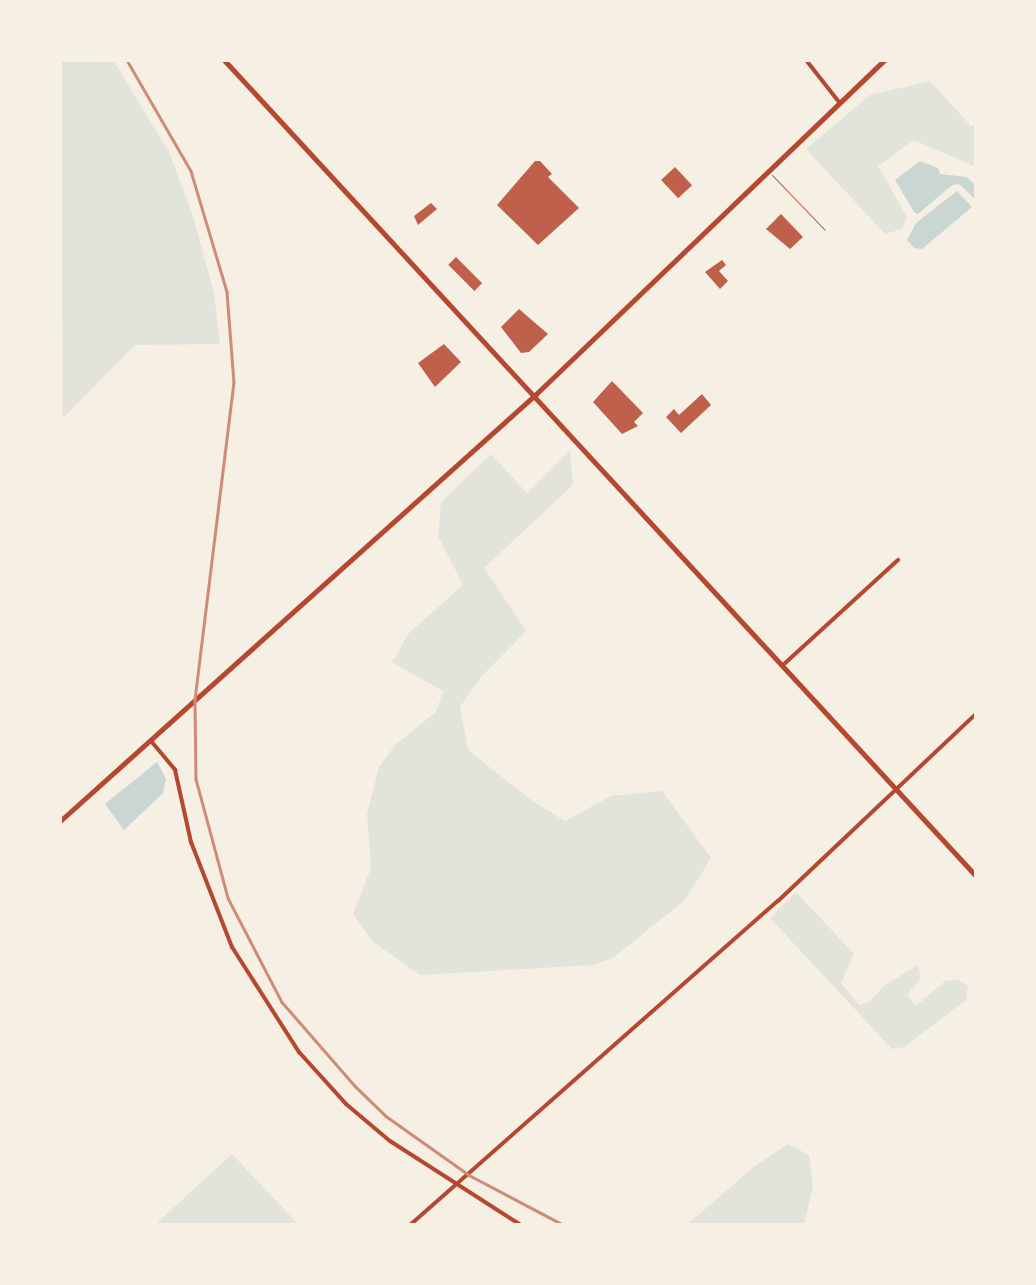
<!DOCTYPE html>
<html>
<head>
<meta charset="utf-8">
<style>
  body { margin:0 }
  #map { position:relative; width:1036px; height:1285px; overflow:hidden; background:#f6efe4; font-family:Manrope,sans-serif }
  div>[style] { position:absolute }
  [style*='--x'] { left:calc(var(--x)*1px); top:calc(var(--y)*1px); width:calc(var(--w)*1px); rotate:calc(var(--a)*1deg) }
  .green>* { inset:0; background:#e2e4dc }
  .water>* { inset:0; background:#c9d6d2 }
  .building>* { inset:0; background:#bf614a; transform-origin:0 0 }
  .service>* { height:1px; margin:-0.5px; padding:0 0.5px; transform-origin:0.5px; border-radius:0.5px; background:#b5482f }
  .minor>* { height:4px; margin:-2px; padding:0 2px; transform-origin:2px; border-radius:2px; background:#b5482f }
  .tertiary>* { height:4px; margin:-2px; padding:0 2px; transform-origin:2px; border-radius:2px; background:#b5482f }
  .secondary>* { height:5px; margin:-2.5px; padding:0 2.5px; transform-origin:2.5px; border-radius:2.5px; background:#b5482f }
  .primary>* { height:5px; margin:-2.5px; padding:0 2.5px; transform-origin:2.5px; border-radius:2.5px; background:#b5482f }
  .rail>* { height:2.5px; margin:-1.25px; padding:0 1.25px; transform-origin:1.25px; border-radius:1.25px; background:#cf8b77 }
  span { translate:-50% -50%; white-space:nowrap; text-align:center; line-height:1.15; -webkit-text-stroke:8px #f6efe4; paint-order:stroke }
  .frame { position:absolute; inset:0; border:62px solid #f6efe4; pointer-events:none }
</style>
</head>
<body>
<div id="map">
  <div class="green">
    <div style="clip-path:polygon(60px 60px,113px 60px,169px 152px,193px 216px,214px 293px,220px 344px,135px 345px,63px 418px)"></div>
    <div style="clip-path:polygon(930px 81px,971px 126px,976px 124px,976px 167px,914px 140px,878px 166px,907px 217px,902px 229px,885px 234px,806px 149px,870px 95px)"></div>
    <div style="clip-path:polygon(570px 450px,573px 485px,484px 568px,526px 631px,480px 678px,460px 707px,468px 750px,531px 800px,565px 821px,611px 796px,662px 791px,711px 858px,685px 900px,613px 958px,593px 965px,420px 975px,372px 941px,353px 914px,371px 868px,367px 814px,379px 767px,395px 745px,436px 712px,443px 691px,392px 662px,409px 633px,463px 585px,438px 536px,441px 502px,491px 454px,527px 493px)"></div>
    <div style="clip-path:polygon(796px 892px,854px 954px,841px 983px,859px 1005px,868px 1003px,885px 985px,918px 965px,921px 978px,907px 995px,916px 1006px,945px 981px,957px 979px,968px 986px,966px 1000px,904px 1047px,892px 1049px,770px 918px)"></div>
    <div style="clip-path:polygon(788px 1144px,809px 1155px,813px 1186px,804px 1225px,687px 1225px,752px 1168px)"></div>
    <div style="clip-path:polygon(232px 1154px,299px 1225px,157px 1225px,159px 1221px)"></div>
  </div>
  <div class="water">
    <div style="clip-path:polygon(920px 161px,938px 168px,940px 174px,967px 177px,976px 186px,976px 200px,959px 184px,952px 185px,918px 214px,914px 212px,895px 180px)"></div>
    <div style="clip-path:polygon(957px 191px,972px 207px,922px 249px,914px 248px,907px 240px,916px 223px)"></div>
    <div style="clip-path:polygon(157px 762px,166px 779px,163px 793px,124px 830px,105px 804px)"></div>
  </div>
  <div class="building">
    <div style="clip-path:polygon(535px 161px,540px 161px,552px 174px,548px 177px,579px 208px,538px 245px,497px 205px)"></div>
    <div style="left:675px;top:167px;width:25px;height:19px;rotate:47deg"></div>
    <div style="clip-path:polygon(431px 203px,437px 209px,418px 225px,414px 216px)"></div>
    <div style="clip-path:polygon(781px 214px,803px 237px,790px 249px,766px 229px)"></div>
    <div style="left:456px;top:257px;width:37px;height:11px;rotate:45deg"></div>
    <div style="clip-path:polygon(722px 260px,726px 265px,719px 271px,728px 281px,720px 289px,705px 272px)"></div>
    <div style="clip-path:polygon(519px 309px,548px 334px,529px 352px,521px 353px,501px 327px)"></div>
    <div style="clip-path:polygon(444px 344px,461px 362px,435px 387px,418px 363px)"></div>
    <div style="clip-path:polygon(612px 381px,643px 413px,634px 422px,638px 426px,622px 434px,593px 402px)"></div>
    <div style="clip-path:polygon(702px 394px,711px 405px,681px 433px,666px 417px,674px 409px,679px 415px)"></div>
  </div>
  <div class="service">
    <div style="--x:772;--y:175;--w:76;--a:46.1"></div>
  </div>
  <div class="minor">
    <div style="--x:806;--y:60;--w:53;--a:51.8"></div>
    <div style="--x:783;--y:665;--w:156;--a:-42.4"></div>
    <div style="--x:151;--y:741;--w:38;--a:50"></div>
    <div style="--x:175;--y:770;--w:74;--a:77.5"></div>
    <div style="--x:191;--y:842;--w:113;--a:68.7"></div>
    <div style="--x:232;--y:947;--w:125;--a:57.5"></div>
    <div style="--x:299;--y:1052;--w:70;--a:47.9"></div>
    <div style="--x:346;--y:1104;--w:57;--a:40.1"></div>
    <div style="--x:390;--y:1141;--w:156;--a:32.7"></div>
  </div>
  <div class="tertiary">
    <div style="--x:410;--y:1225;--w:490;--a:-41.4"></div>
    <div style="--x:778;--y:901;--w:272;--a:-43.4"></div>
  </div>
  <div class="secondary">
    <div style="--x:224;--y:60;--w:1110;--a:47.34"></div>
  </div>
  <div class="primary">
    <div style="--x:60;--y:821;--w:639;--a:-41.89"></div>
    <div style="--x:536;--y:394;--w:482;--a:-43.8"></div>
  </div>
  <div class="rail">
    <div style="--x:127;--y:60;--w:128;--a:60"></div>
    <div style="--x:191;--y:171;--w:126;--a:73.4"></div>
    <div style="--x:227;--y:292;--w:90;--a:85.6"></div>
    <div style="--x:234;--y:382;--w:320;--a:97"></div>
    <div style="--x:195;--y:700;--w:79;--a:89.3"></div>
    <div style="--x:196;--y:779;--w:123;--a:74.9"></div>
    <div style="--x:228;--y:898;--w:117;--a:62.6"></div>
    <div style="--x:282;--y:1002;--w:111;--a:49"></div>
    <div style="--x:355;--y:1086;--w:43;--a:44.1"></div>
    <div style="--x:386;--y:1116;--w:102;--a:35.4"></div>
    <div style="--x:469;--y:1175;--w:107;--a:27.8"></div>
  </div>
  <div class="frame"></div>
</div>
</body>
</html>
